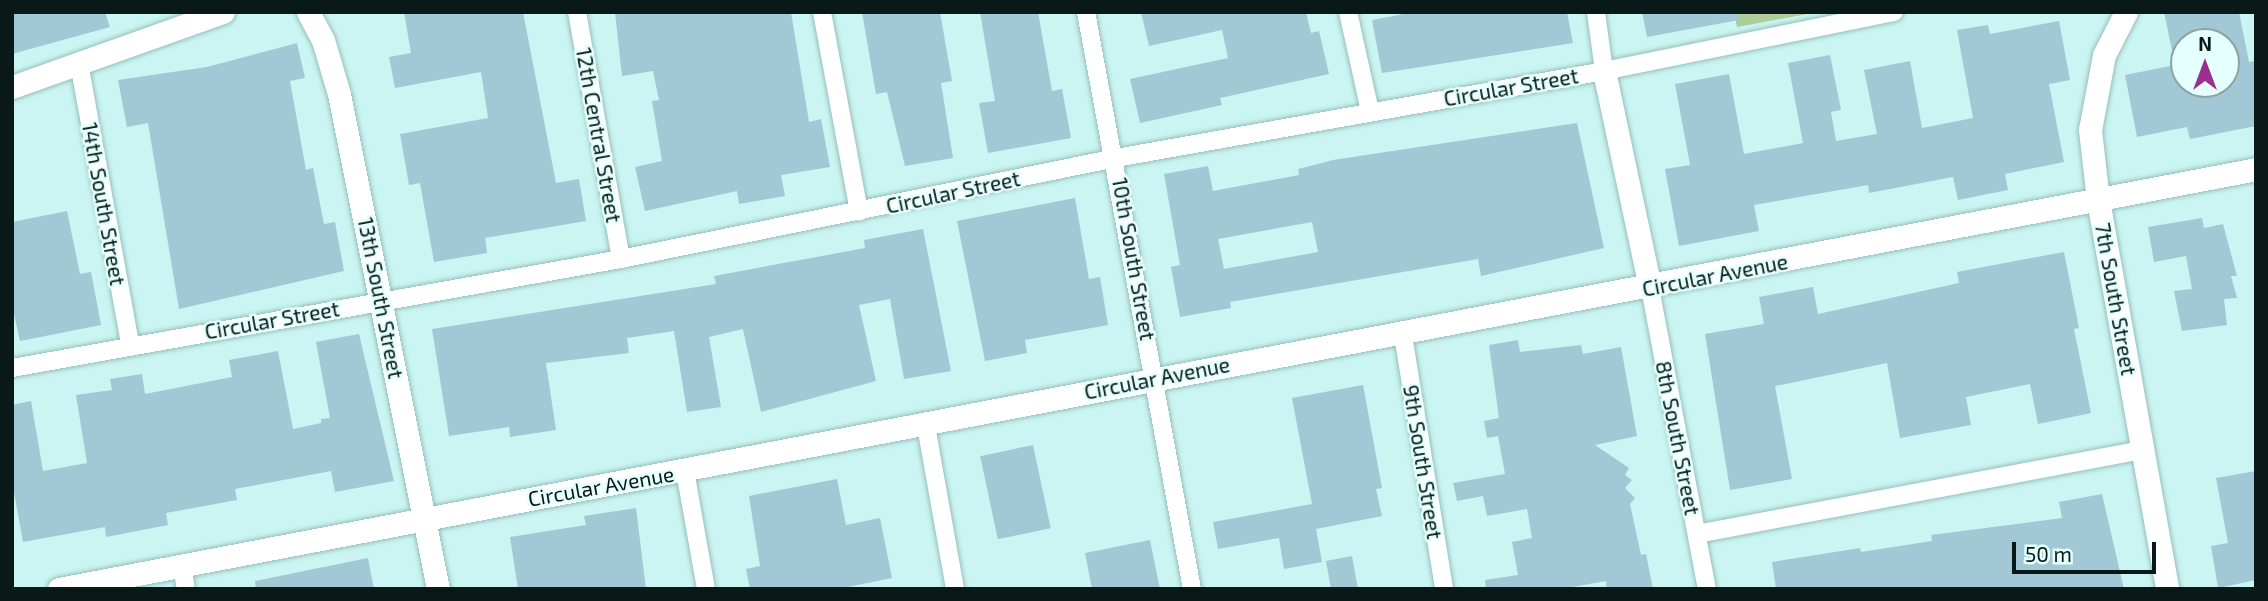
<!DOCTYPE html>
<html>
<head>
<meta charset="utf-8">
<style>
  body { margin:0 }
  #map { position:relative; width:2268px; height:601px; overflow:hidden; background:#caf5f2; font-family:"Exo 2",sans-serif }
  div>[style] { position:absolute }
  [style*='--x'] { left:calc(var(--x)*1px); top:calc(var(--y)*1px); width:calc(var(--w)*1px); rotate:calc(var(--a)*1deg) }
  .green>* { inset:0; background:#aecd99 }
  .building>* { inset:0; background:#a1c8d4; transform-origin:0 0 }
  .roads { filter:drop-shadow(0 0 2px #95bfbc) drop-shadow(0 0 2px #95bfbc) }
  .minor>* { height:18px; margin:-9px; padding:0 9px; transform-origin:9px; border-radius:9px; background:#fff }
  .tertiary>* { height:23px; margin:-11.5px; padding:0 11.5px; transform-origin:11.5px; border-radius:11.5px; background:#fff }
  span { translate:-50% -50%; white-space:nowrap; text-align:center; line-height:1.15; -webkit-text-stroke:5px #e5fffc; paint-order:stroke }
  .street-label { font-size:21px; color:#081918 }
  .frame { position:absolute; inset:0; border:14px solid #081918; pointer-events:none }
  .north { position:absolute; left:2170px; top:28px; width:70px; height:70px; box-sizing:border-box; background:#e5fffc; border:2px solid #8da3a1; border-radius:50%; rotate:0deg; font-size:19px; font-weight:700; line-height:28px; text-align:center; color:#081918 }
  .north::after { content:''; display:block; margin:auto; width:24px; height:32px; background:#9c2f8e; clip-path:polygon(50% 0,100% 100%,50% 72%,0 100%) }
  .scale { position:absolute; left:2012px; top:542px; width:144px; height:32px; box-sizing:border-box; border:4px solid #081918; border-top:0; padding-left:9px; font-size:21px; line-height:24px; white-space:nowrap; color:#081918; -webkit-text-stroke:5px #e5fffc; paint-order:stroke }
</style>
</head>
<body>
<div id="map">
  <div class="green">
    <div style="clip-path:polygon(1734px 12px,1818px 12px,1737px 27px)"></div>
  </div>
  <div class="building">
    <div style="clip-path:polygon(12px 12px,105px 12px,110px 27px,12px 54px)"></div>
    <div style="clip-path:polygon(404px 12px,523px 12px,556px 183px,579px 179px,586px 221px,485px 238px,487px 253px,434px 262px,420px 183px,409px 185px,400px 134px,488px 118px,481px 72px,395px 88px,389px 57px,411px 53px)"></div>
    <div style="clip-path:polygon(615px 12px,791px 12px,809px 122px,821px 119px,830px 167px,781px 175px,785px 196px,739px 204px,737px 191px,645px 211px,635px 167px,662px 161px,652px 101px,659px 100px,653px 71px,622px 76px)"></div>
    <div style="clip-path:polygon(862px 12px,940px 12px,952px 81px,941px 83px,953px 158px,905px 166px,887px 92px,876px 94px)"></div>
    <div style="clip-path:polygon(980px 12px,1038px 12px,1052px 91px,1062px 89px,1071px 138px,988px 153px,979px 103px,995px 101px)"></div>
    <div style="clip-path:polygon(1141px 12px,1306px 12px,1311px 33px,1319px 31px,1329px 74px,1220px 98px,1222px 105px,1140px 123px,1130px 79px,1228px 58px,1222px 30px,1149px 46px)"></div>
    <div style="clip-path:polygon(1415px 12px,1567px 12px,1573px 43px,1382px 73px,1372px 20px)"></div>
    <div style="clip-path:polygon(1642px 12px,1738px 12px,1739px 20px,1647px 37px)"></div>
    <div style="clip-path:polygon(evenodd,2164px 12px,2239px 12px,2249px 62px,2256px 61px,2256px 126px,2190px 139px,2187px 127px,2137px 137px,2125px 75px,2175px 65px,2164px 12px,2184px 42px,2226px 42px,2226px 84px,2184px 84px,2184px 42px)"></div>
    <div style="clip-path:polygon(2059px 21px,2070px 80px,2049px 84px,2064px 162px,2005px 174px,2008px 190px,1958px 200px,1953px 177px,1869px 193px,1868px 185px,1754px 205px,1759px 231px,1679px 246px,1665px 169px,1690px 165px,1675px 84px,1729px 74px,1744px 154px,1803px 143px,1788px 63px,1830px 55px,1841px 110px,1831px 112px,1836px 141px,1877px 134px,1864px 70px,1910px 61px,1922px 128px,1973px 118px,1957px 30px,1988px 25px,1990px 34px)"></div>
    <div style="clip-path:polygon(297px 43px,305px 78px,290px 81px,306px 170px,313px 168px,324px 224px,335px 222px,344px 271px,179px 309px,148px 123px,127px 127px,118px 80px,207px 67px)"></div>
    <div style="clip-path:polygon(evenodd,1577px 123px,1604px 248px,1481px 276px,1478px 259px,1230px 302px,1231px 308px,1180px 317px,1171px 267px,1180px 265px,1164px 174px,1208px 166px,1213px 191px,1299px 175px,1298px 169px,1333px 160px,1577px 123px,1312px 222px,1318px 252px,1224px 269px,1218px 239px,1312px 222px)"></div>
    <div style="clip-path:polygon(1075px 198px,1089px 279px,1100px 277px,1108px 325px,1025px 340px,1027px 353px,985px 361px,957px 221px)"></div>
    <div style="clip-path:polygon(67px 211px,80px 274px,91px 272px,101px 325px,20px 341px,12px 305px,12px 222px)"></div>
    <div style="clip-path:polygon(2202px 218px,2204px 228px,2223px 224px,2237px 276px,2231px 276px,2237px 298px,2224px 299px,2227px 325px,2182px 331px,2174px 291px,2192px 289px,2186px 256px,2154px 262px,2148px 227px)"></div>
    <div style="clip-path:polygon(923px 229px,951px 371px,904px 379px,890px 299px,859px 305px,876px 381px,761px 412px,743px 329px,709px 337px,721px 407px,687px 412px,674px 331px,627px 338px,629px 353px,546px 363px,556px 430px,510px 437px,509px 427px,449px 436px,432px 329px,716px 284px,714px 276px,865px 248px,864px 240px)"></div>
    <div style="clip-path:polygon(2064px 252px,2079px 328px,2074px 329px,2091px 413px,2038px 424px,2030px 384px,1966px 397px,1971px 425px,1900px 438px,1887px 363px,1775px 386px,1792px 479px,1730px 490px,1705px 334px,1764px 324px,1759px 297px,1813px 287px,1818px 314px,1959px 283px,1957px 272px)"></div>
    <div style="clip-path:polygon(359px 334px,394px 481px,335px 492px,331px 471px,235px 489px,237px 500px,166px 513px,168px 525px,106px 537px,105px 527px,23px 542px,12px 481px,12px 405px,31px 401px,43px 471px,87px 463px,76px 395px,112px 390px,110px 379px,142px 374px,145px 394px,232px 377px,229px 360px,278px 351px,293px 429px,321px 423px,321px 419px,330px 418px,316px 342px)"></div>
    <div style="clip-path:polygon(1518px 340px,1520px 352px,1581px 345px,1583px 354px,1621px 347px,1637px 436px,1595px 445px,1629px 468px,1625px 475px,1632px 480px,1625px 488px,1635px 498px,1630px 504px,1641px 555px,1646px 554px,1653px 589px,1607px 589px,1606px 581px,1561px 589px,1486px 589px,1485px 580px,1518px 575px,1512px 542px,1532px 538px,1527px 509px,1487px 516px,1483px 496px,1457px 501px,1453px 483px,1505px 474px,1498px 436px,1487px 438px,1484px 421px,1499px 418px,1489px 345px)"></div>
    <div style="clip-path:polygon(1363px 385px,1382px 488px,1376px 489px,1382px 516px,1316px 529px,1322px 562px,1284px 569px,1279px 538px,1218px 549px,1213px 522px,1312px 504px,1292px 398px)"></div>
    <div style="left:1033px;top:445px;width:85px;height:54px;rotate:78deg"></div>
    <div style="clip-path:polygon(2256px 471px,2256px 580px,2218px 588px,2211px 546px,2228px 543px,2216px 478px)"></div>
    <div style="clip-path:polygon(837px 479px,846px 525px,880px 518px,892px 578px,838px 589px,750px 589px,746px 569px,760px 566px,749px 496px)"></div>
    <div style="clip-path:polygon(2102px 494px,2124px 589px,1776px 589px,1772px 562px,1860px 548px,1861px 552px,1932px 541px,1931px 535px,2062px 518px,2059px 502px)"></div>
    <div style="clip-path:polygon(636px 508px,646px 589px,518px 589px,510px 537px,586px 525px,584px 516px)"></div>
    <div style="clip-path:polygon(1150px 540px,1160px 589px,1092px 589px,1085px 553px)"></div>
    <div style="clip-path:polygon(1352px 556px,1358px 589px,1331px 589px,1326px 561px)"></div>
    <div style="clip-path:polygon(368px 558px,374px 589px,256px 589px,255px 581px)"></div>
  </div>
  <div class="roads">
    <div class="minor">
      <div style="--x:577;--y:12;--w:251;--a:79.9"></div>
      <div style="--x:822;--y:12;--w:203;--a:79.5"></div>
      <div style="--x:1086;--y:12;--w:587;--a:79.59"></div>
      <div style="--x:1348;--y:12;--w:101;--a:77.5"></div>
      <div style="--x:1596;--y:12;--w:60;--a:82.3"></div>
      <div style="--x:79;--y:63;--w:287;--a:79.7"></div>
      <div style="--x:1650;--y:288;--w:306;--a:79.3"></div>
      <div style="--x:1403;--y:335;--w:257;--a:80.8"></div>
      <div style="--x:12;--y:368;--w:619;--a:-10.15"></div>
      <div style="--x:621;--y:259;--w:505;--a:-11.53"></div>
      <div style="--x:1116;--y:158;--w:496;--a:-10.1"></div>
      <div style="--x:1604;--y:71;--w:296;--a:-11.5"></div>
      <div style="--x:926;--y:426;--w:166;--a:79.9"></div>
      <div style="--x:685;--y:471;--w:120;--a:79.9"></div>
      <div style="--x:1697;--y:534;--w:454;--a:-10.7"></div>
      <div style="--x:182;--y:565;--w:24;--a:81"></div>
    </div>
    <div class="tertiary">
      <div style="--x:308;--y:12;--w:32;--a:62"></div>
      <div style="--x:323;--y:40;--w:56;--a:73.5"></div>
      <div style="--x:339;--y:94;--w:505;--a:78.69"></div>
      <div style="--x:2126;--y:12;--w:48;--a:117.1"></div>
      <div style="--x:2104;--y:55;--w:76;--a:100.6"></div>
      <div style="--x:2090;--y:130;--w:70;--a:83.5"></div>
      <div style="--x:2098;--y:200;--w:395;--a:79.9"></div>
      <div style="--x:1604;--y:71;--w:222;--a:78"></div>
      <div style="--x:12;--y:87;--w:224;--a:-19.6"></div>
      <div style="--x:59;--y:589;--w:2237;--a:-10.82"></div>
    </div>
  </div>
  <div class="street-label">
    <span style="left:1511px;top:87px;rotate:-10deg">Circular Street</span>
    <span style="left:599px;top:135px;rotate:80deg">12th Central Street</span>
    <span style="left:953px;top:192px;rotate:-12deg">Circular Street</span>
    <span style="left:104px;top:204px;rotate:80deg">14th South Street</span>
    <span style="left:1134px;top:259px;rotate:80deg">10th South Street</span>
    <span style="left:1715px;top:275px;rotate:-11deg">Circular Avenue</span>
    <span style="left:381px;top:298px;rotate:79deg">13th South Street</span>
    <span style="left:2116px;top:299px;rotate:80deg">7th South Street</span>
    <span style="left:272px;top:320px;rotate:-10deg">Circular Street</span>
    <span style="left:1157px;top:378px;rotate:-11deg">Circular Avenue</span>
    <span style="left:1678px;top:438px;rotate:79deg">8th South Street</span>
    <span style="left:1423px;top:462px;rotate:81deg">9th South Street</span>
    <span style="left:601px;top:486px;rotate:-10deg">Circular Avenue</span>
  </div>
  <div class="frame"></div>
  <div class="north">N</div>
  <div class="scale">50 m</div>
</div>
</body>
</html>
